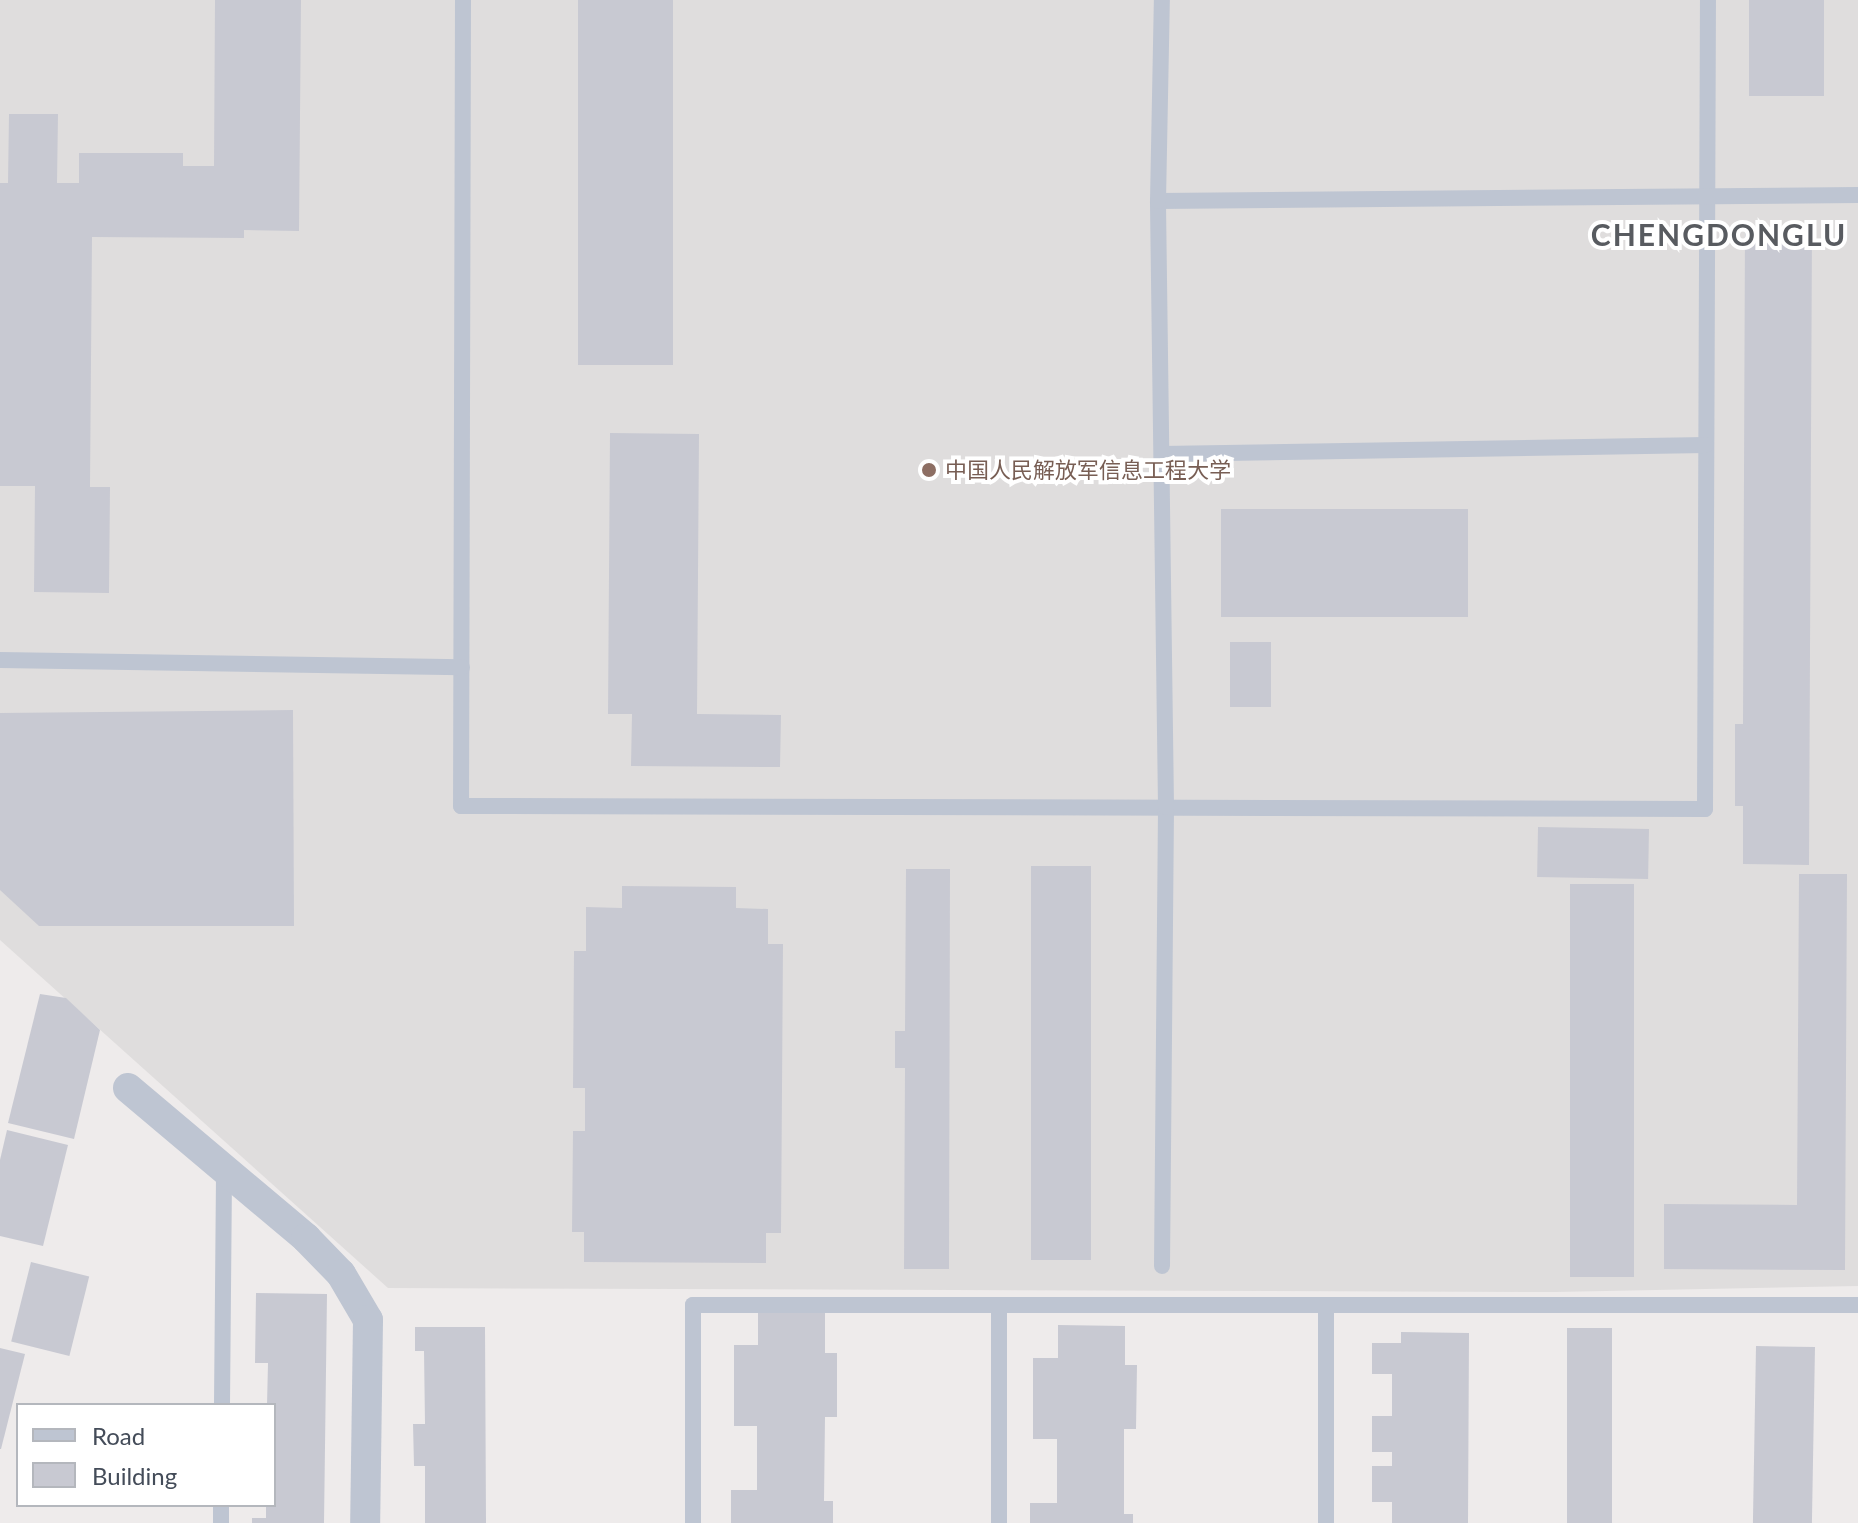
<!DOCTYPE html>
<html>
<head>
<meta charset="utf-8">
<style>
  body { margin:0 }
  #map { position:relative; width:1858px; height:1523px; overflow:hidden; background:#eeebeb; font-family:Lato,"Noto Sans SC",sans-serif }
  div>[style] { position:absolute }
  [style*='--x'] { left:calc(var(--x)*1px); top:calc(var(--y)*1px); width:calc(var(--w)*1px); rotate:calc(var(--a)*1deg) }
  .education>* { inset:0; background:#dfdddd }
  .building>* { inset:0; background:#c8c9d2; transform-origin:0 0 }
  .lane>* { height:16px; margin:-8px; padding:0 8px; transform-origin:8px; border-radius:8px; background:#bec5d2 }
  .street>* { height:30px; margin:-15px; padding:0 15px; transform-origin:15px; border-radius:15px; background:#bec5d2 }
  .dots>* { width:22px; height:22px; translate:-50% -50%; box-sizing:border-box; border:4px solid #fff; border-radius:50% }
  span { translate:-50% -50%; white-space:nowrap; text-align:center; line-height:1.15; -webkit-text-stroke:8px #fff; paint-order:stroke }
  .education-label { font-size:22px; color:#785e54 }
  .left { translate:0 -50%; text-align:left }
  .district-label { font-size:30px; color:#585b60; font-weight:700; letter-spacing:2px }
  .legend { position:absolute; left:16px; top:1403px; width:260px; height:104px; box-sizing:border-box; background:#fff; border:2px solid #b4b7bd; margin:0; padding:10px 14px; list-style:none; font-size:24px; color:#444c59 }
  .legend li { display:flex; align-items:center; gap:16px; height:40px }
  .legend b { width:40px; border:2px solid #b4b7bd }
</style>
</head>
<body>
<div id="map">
  <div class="education">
    <div style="clip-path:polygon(0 0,1858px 0,1858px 1286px,1555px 1292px,388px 1288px,0 940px)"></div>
  </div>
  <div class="building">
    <div style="clip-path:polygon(215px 0,301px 0,299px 231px,244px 230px,244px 238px,92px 237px,90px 487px,110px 487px,109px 593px,34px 592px,35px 486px,0 486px,0 183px,8px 183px,9px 114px,58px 114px,57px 183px,79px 183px,79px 153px,183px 153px,183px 166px,214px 166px)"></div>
    <div style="left:578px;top:0;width:95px;height:365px"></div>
    <div style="left:1749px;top:0;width:75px;height:96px"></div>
    <div style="clip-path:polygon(1745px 228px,1812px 228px,1809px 865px,1743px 864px,1743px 806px,1735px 806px,1735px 724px,1743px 724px)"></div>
    <div style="clip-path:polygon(610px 433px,699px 434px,697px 714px,781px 715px,780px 767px,631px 766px,632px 714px,608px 714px)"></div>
    <div style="left:1221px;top:509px;width:247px;height:108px"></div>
    <div style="left:1230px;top:642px;width:41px;height:65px"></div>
    <div style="clip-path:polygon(293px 710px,294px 926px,39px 926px,0 890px,0 713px)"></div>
    <div style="left:1538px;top:827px;width:111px;height:50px;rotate:1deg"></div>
    <div style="left:1031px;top:866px;width:60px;height:394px"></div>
    <div style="clip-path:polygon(906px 869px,950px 869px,949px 1269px,904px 1269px,905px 1068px,895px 1068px,895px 1031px,905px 1031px)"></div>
    <div style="clip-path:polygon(1799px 874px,1847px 874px,1845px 1270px,1664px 1269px,1664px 1204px,1797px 1205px)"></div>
    <div style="left:1570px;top:884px;width:64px;height:393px"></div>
    <div style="clip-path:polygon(622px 886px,736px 887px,736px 908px,768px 909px,768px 944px,783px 944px,781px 1233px,766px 1233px,766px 1263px,584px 1262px,584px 1232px,572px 1232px,573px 1131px,585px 1131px,585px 1088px,573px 1088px,574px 951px,586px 951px,586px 907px,622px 908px)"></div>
    <div style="clip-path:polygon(40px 994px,66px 998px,100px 1030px,74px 1139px,8px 1123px)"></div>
    <div style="clip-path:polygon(7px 1130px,68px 1145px,43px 1246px,0 1236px,0 1160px)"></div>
    <div style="left:31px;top:1262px;width:60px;height:82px;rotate:14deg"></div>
    <div style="clip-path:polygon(256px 1293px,327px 1294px,324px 1523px,252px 1523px,252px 1518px,266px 1518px,266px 1505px,274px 1505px,274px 1405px,267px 1405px,268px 1363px,255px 1363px)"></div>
    <div style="clip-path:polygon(758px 1313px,825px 1313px,825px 1353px,837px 1353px,837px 1417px,825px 1417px,824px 1501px,833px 1501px,833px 1523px,731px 1523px,731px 1490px,757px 1490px,757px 1426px,734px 1426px,734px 1345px,758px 1345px)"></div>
    <div style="clip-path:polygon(1058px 1325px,1125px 1326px,1125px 1365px,1137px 1365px,1136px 1429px,1124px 1429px,1124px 1514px,1133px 1514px,1133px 1523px,1030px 1523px,1030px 1503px,1057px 1503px,1057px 1439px,1033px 1439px,1033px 1358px,1058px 1358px)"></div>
    <div style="clip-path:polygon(415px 1327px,485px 1327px,486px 1523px,425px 1523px,425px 1466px,414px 1466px,413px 1424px,425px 1424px,424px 1351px,415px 1351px)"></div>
    <div style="left:1567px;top:1328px;width:45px;height:195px"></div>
    <div style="clip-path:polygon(1401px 1332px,1469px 1333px,1468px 1523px,1392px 1523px,1392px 1502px,1372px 1502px,1372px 1466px,1392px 1466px,1392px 1452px,1372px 1452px,1372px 1416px,1392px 1416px,1392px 1374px,1372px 1374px,1372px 1343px,1401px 1343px)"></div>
    <div style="left:1756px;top:1346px;width:59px;height:177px;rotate:1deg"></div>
    <div style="clip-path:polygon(0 1348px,25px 1354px,1px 1449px,0 1449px)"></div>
  </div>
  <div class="lane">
    <div style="--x:463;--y:0;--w:806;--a:90.14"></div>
    <div style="--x:461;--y:806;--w:1244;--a:0.14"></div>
    <div style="--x:1705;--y:809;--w:809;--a:-89.79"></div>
    <div style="--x:1158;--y:201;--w:700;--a:-0.49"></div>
    <div style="--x:1162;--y:454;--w:544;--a:-0.95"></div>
    <div style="--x:0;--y:660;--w:462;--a:0.9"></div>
    <div style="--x:1162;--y:1266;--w:459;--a:-89.5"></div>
    <div style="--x:1166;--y:807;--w:606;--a:-90.76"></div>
    <div style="--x:1158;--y:201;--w:201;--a:-88.9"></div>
    <div style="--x:999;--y:1305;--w:218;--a:90"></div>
    <div style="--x:1326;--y:1305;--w:218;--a:90"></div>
    <div style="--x:222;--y:1405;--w:237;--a:-89.5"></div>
    <div style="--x:221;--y:1523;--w:18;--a:-90"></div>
    <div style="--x:693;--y:1523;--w:218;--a:-90"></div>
    <div style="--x:693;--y:1305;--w:1165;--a:0"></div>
  </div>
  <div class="street">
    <div style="--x:128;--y:1088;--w:233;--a:40.1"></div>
    <div style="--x:306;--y:1238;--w:50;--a:45.8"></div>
    <div style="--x:341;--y:1274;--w:53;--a:59.6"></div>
    <div style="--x:368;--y:1320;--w:203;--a:90.8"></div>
  </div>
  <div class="dots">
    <div style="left:929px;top:470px;background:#8d6e63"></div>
  </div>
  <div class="education-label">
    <span class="left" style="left:945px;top:470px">中国人民解放军信息工程大学</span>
  </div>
  <div class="district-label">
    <span style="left:1719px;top:234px">CHENGDONGLU</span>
  </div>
  <ul class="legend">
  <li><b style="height:10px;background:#bec5d2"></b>Road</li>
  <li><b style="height:22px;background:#c8c9d2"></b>Building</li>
  </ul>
</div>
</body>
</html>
